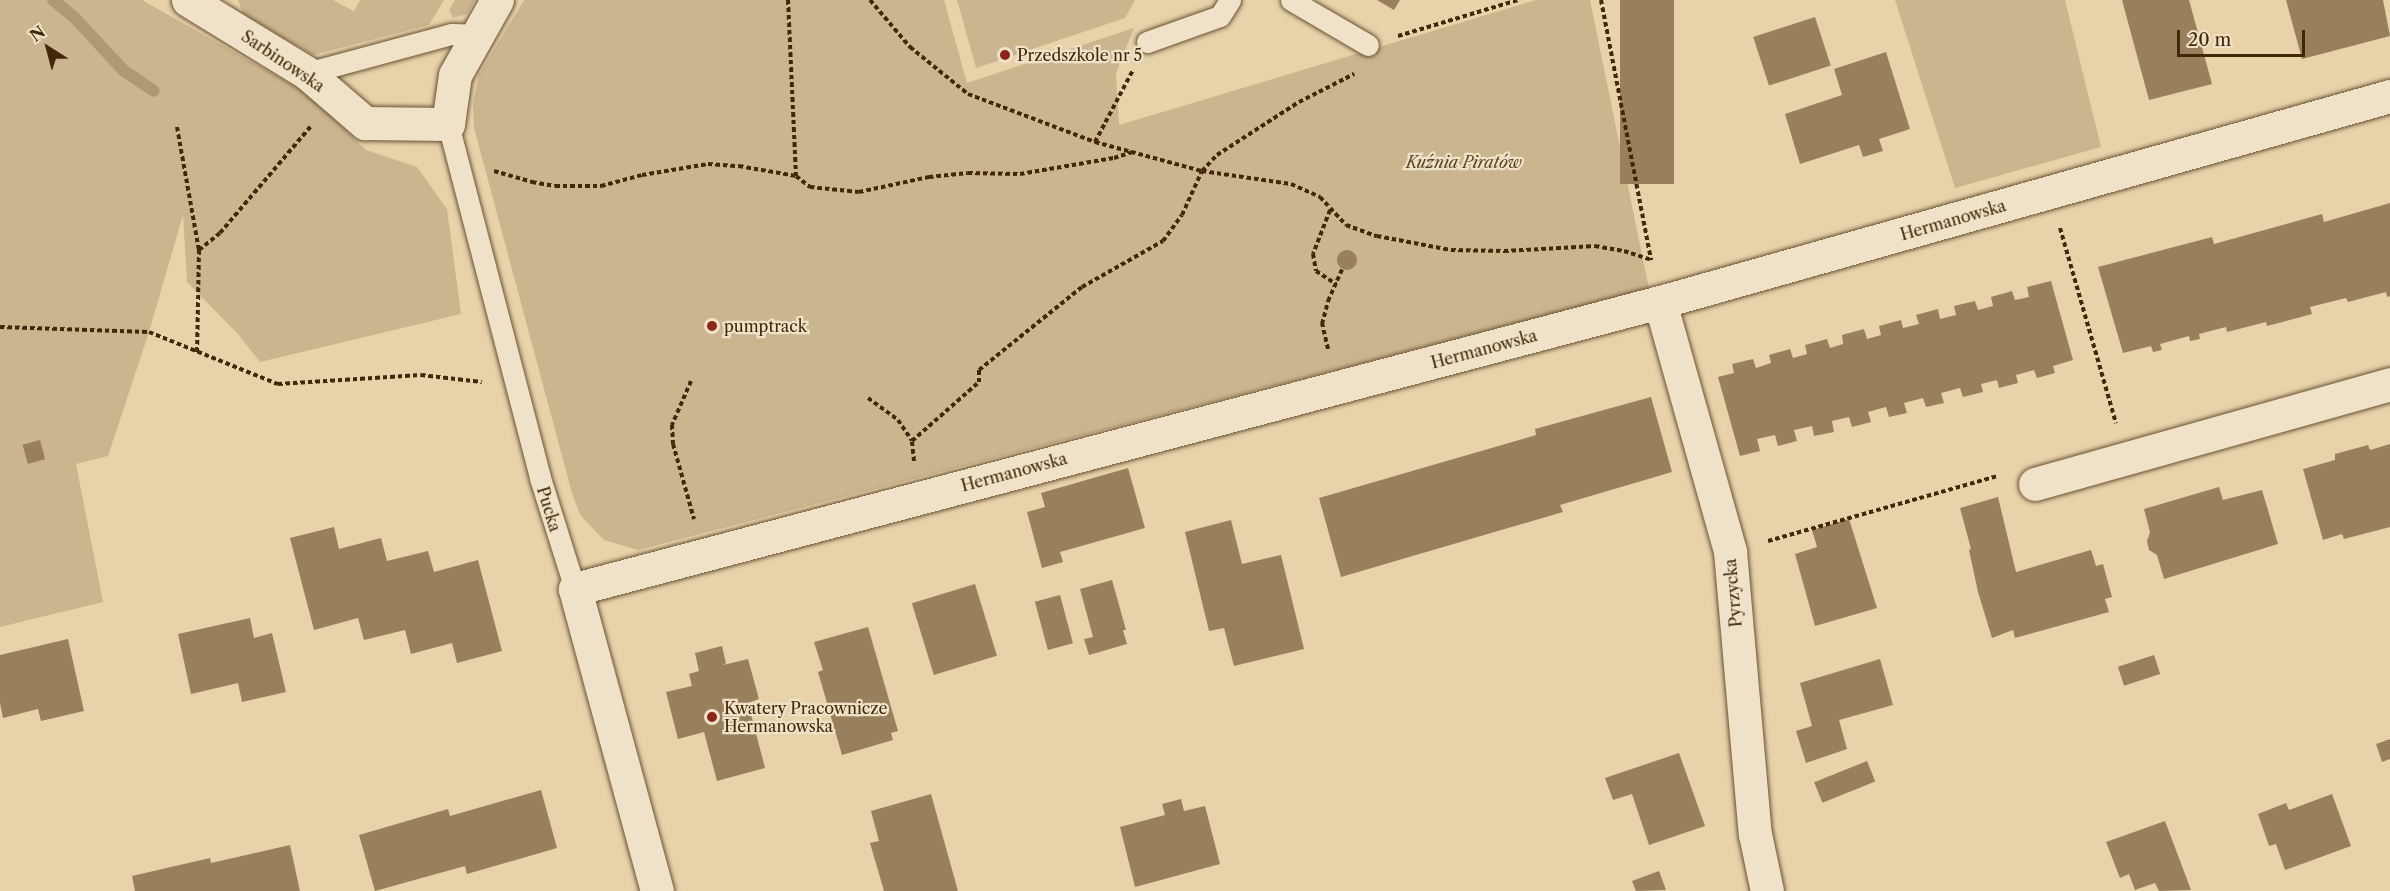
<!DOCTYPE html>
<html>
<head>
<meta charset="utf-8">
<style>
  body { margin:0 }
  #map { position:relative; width:2390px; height:891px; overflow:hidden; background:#e7d2aa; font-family:"Libre Caslon Text",serif }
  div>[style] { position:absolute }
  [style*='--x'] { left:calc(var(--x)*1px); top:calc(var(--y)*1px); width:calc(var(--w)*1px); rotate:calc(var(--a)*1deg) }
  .green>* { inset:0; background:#cbb58f }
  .stream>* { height:12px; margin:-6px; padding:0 6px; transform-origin:6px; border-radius:6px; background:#af9874 }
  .building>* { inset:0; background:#98805d; transform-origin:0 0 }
  .round { border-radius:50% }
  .path>* { height:4px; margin-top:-2px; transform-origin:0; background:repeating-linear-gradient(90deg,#42280a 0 4.5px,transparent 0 7.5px) }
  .roads { filter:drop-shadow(0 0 2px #6b5232) drop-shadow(0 0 2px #6b5232) }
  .lane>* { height:21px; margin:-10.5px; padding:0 10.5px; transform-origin:10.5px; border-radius:10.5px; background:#efe2c8 }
  .street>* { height:33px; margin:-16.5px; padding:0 16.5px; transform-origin:16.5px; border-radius:16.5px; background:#efe2c8 }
  .dots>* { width:16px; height:16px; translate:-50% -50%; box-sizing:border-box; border:3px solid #efe2c8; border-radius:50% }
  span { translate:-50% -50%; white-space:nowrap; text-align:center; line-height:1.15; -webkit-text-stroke:4.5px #efe2c8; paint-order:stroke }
  .poi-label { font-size:16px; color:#42280a }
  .left { translate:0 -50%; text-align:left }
  .street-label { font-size:16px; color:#42280a }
  .park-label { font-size:16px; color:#5d4425; font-style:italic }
  .north { position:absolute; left:18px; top:18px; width:60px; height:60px; -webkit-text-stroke:4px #efe2c8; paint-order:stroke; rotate:324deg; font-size:16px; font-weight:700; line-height:24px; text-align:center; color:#42280a }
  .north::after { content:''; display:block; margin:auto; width:21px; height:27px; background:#42280a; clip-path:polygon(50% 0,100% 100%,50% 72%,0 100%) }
  .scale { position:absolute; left:2177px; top:30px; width:128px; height:27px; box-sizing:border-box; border:3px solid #42280a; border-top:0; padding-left:8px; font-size:18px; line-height:21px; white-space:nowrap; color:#42280a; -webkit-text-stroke:4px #efe2c8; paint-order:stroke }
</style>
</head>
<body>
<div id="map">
  <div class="green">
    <div style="clip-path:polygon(0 0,142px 0,310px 95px,366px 150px,417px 167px,447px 209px,461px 314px,260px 362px,238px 334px,187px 282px,183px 215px,149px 332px,108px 456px,76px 464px,103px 602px,0 627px)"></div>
    <div style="clip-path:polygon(238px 0,333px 0,354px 11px,360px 0,444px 0,429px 25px,313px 55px,244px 15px)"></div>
    <div style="clip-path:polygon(455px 0,475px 0,467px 14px,453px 18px,449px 10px)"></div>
    <div style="clip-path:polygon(524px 0,944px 0,967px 83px,1134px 28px,1116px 73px,1119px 125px,1536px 0,1590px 0,1649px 289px,638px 550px,604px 540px,581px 516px,573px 497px,474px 128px,473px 104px,479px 75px)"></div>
    <div style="clip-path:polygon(957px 0,1135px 0,1125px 18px,976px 68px)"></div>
    <div style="clip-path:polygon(1895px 0,2065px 0,2101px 147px,1955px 188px)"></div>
  </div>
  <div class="stream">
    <div style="--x:53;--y:0;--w:28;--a:39"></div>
    <div style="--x:75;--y:18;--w:71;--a:47.3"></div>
    <div style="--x:123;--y:70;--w:37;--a:34"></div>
  </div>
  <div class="building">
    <div style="clip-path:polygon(1377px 0,1400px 0,1394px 10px)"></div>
    <div style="left:1620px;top:0;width:54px;height:184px"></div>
    <div style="clip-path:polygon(2122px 0,2189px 0,2212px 84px,2149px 100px)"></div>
    <div style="clip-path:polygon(2286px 0,2383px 0,2390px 36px,2302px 59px)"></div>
    <div style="left:1815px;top:17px;width:51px;height:65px;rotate:72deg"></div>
    <div style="clip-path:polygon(1886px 52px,1910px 129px,1879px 139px,1883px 151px,1863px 157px,1859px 145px,1800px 164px,1785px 114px,1842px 95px,1834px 69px)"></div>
    <div style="clip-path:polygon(2390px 203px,2390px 296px,2387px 297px,2386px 292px,2348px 302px,2346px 298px,2310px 307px,2312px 314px,2267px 326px,2266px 322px,2227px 332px,2226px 327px,2199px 334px,2200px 339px,2190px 341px,2189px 336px,2160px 344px,2162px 350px,2153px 352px,2151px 346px,2123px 353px,2098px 267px,2212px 237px,2214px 244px,2322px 214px,2324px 222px)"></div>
    <div class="round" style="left:1337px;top:250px;width:20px;height:20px"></div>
    <div style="clip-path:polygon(2051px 281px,2073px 360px,2053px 366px,2055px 373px,2037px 378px,2034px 370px,2016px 375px,2018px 383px,1999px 388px,1997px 380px,1981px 384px,1983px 392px,1963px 397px,1960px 388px,1941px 393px,1944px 403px,1926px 407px,1923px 398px,1904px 403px,1907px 413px,1889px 417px,1886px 407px,1868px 412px,1871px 422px,1852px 427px,1849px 417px,1832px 421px,1834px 432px,1814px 436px,1812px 426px,1794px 430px,1797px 441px,1778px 446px,1775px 435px,1757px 439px,1760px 451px,1740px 456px,1718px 377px,1734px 373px,1732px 364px,1753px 359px,1756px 368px,1771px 363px,1769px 355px,1790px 349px,1793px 358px,1807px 354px,1805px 345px,1827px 339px,1830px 348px,1843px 344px,1842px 335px,1864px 329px,1867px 339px,1881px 335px,1879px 326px,1901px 320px,1903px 328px,1919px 324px,1916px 315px,1938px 309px,1940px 319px,1956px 315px,1954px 306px,1975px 301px,1978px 310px,1993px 306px,1991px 297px,2012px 291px,2015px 300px,2029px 297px,2027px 287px)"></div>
    <div style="clip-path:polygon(1651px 397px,1672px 472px,1560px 505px,1563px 512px,1341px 577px,1319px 498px,1536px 435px,1535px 429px)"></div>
    <div style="left:40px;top:440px;width:20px;height:18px;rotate:75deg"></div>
    <div style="clip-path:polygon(2390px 444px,2390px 527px,2344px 539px,2342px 534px,2323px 540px,2303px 469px,2335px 460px,2335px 454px,2368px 445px,2370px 450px)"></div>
    <div style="clip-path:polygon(1128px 468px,1145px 528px,1060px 552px,1063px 562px,1042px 568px,1027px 512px,1045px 507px,1041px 493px)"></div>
    <div style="clip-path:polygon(2219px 487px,2223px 500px,2262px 490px,2278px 544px,2164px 579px,2157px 555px,2149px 550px,2147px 541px,2150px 532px,2144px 509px)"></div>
    <div style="clip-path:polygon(1998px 497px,2016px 572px,2091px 550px,2096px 566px,2103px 564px,2112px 597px,2105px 599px,2109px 612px,2015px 638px,2013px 630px,1992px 638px,1978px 592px,1969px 550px,1971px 549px,1960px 508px)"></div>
    <div style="clip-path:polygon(1849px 519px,1877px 608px,1815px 626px,1795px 554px,1817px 547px,1812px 530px)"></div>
    <div style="clip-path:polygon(1231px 520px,1242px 564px,1281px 555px,1304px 649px,1234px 666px,1224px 628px,1209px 631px,1185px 532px)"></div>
    <div style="clip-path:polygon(334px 527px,339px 549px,381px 538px,387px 561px,428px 551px,434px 572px,478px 560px,502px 651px,457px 663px,452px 643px,411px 654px,405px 630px,364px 640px,358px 618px,314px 630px,290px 538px)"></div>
    <div style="clip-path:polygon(1112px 580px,1126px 630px,1123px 630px,1127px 644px,1089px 655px,1084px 639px,1093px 637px,1080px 589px)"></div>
    <div style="left:975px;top:584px;width:75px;height:66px;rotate:73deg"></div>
    <div style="left:1060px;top:595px;width:50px;height:26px;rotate:75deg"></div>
    <div style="clip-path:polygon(250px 618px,254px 638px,272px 633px,286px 692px,242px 702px,238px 683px,191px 694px,178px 634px)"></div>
    <div style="clip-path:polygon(868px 627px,898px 731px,891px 733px,893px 740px,842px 755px,818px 672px,823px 670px,814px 642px)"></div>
    <div style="clip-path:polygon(68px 639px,84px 711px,41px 721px,38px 709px,3px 718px,0 703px,0 655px)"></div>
    <div style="clip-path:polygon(722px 646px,726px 663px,723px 665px,748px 659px,759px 699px,748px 703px,765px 768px,717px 781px,704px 732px,678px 739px,666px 692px,692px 686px,689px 674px,699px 671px,695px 653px)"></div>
    <div style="left:2154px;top:655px;width:20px;height:38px;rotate:72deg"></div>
    <div style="clip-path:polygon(1880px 659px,1893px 705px,1839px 720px,1847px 749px,1806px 763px,1796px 731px,1812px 726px,1800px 683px)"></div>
    <div style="clip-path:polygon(2390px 739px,2390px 759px,2382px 762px,2376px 744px)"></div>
    <div style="clip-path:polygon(1679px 753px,1705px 826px,1649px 845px,1632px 794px,1613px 800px,1605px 778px)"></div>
    <div style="left:1867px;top:761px;width:22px;height:57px;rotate:68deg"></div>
    <div style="clip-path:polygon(541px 790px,557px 848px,467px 874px,465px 866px,375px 891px,359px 835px,448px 809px,450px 816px)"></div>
    <div style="clip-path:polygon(931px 794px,958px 891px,884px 891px,870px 843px,879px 841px,871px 811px)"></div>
    <div style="clip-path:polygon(2332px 794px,2351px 846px,2285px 870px,2276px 844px,2269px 846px,2258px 814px,2286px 803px,2289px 810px)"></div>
    <div style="clip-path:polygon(1181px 799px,1184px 811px,1205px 806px,1220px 864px,1135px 887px,1120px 827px,1165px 815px,1162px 804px)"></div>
    <div style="clip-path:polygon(2165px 821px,2191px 890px,2159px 891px,2155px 883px,2135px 890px,2129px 874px,2120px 878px,2106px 842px)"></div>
    <div style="clip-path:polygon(290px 845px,300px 891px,135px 891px,132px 876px,210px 858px,211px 863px)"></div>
    <div style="clip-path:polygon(1659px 871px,1666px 890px,1636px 891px,1632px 881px)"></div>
  </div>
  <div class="path">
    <div style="--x:788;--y:0;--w:176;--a:87.4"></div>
    <div style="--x:870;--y:0;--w:62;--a:49.6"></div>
    <div style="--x:910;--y:47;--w:75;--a:39"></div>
    <div style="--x:968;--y:94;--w:136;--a:20.7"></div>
    <div style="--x:1095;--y:142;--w:111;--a:15.2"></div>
    <div style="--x:1202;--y:171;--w:90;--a:8.3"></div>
    <div style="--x:1291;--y:184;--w:32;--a:24"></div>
    <div style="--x:1320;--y:197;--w:38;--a:47"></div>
    <div style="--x:1346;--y:225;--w:33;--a:20"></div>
    <div style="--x:1377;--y:236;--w:75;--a:10.7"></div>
    <div style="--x:1451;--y:250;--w:53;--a:1.1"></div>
    <div style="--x:1504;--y:251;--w:91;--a:-3.1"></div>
    <div style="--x:1595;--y:246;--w:29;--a:10"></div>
    <div style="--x:1624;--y:251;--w:28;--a:18"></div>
    <div style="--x:1601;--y:0;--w:265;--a:79.1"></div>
    <div style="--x:1398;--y:36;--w:125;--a:-16.7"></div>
    <div style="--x:177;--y:127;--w:125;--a:79.9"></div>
    <div style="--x:199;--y:250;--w:103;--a:91.1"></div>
    <div style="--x:1095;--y:142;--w:81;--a:-62.2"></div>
    <div style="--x:494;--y:171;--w:40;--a:16"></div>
    <div style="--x:532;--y:182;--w:23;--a:10"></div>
    <div style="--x:555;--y:186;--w:46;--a:0"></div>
    <div style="--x:601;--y:186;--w:42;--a:-15"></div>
    <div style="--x:642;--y:175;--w:67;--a:-9.5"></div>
    <div style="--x:708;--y:164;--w:31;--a:4"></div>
    <div style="--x:739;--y:166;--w:58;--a:10"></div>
    <div style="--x:796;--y:176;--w:18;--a:38"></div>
    <div style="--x:810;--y:187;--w:49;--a:5.8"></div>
    <div style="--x:859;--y:192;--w:72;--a:-12.1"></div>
    <div style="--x:929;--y:177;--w:39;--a:-6"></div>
    <div style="--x:968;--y:173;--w:52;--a:1.1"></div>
    <div style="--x:1020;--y:174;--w:95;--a:-9.7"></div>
    <div style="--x:1114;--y:158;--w:20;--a:-18"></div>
    <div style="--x:1330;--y:210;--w:47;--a:111.1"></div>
    <div style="--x:1313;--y:254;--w:17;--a:80"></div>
    <div style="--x:1316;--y:271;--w:24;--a:33"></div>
    <div style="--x:2060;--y:228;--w:203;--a:74"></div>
    <div style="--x:199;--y:250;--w:27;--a:-39"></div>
    <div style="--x:220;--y:233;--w:140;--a:-49.6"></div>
    <div style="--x:0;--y:327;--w:149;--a:1.9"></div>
    <div style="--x:149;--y:332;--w:139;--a:22"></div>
    <div style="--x:278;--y:384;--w:143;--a:-3.6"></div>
    <div style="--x:421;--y:375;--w:61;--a:6.5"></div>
    <div style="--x:1328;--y:349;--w:26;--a:-103"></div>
    <div style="--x:1322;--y:324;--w:24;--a:-75"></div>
    <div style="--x:1328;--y:301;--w:37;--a:-66"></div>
    <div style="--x:691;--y:381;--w:48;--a:113.4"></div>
    <div style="--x:672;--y:425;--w:19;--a:87"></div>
    <div style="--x:673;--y:444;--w:78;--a:74.4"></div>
    <div style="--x:868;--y:398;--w:37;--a:36"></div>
    <div style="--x:898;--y:420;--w:25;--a:56"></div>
    <div style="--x:914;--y:461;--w:20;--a:-96"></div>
    <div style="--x:912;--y:441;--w:89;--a:-41.4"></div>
    <div style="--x:979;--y:382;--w:12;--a:-90"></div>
    <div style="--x:979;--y:370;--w:132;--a:-38.9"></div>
    <div style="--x:1082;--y:287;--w:93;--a:-29.6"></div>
    <div style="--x:1163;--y:241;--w:32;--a:-54"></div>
    <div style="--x:1182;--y:215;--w:48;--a:-65.6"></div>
    <div style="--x:1202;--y:171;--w:22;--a:-47"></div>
    <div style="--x:1217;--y:155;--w:98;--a:-32.9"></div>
    <div style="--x:1299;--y:102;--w:62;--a:-27"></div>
    <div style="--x:1768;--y:541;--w:238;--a:-15.8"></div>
  </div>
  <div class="roads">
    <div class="lane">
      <div style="--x:1291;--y:0;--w:89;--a:30.3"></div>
      <div style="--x:1147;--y:42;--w:77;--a:-19.6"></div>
      <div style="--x:1220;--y:16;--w:19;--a:-58"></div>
      <div style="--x:307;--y:73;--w:150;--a:-15.1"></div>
      <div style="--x:452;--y:34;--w:23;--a:2"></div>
      <div style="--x:448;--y:124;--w:366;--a:75.4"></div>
      <div style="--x:540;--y:478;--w:116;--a:72.5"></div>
    </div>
    <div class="street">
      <div style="--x:188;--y:0;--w:140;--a:31.5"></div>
      <div style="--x:307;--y:73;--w:77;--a:40.8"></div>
      <div style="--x:365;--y:123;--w:83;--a:0.7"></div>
      <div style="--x:448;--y:124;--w:49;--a:-81.9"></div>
      <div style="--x:455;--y:75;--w:86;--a:-60.8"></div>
      <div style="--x:1660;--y:302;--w:259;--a:74.3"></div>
      <div style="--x:1730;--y:551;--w:284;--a:85"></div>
      <div style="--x:1755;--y:834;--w:58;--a:78.1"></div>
      <div style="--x:2035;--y:484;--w:369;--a:-15.7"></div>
      <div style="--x:657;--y:891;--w:313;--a:-105.2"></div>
      <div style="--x:575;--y:589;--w:1122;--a:-14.82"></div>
      <div style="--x:1660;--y:302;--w:759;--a:-15.76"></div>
    </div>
  </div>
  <div class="dots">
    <div style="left:1005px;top:55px;background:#8f2418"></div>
    <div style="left:712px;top:326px;background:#8f2418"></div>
    <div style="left:712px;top:717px;background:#8f2418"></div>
  </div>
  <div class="poi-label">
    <span class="left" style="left:1017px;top:55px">Przedszkole nr 5</span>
    <span class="left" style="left:724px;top:326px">pumptrack</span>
    <span class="left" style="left:724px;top:717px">Kwatery Pracownicze<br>Hermanowska</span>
  </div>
  <div class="street-label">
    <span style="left:283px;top:61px;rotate:34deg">Sarbinowska</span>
    <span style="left:1953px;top:220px;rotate:-16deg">Hermanowska</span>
    <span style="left:1484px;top:349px;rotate:-15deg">Hermanowska</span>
    <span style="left:1014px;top:472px;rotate:-15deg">Hermanowska</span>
    <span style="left:549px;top:509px;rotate:73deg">Pucka</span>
    <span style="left:1733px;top:593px;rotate:-95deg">Pyrzycka</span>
  </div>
  <div class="park-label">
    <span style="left:1464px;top:162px">Kuźnia Piratów</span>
  </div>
  <div class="north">N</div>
  <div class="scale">20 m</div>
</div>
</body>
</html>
